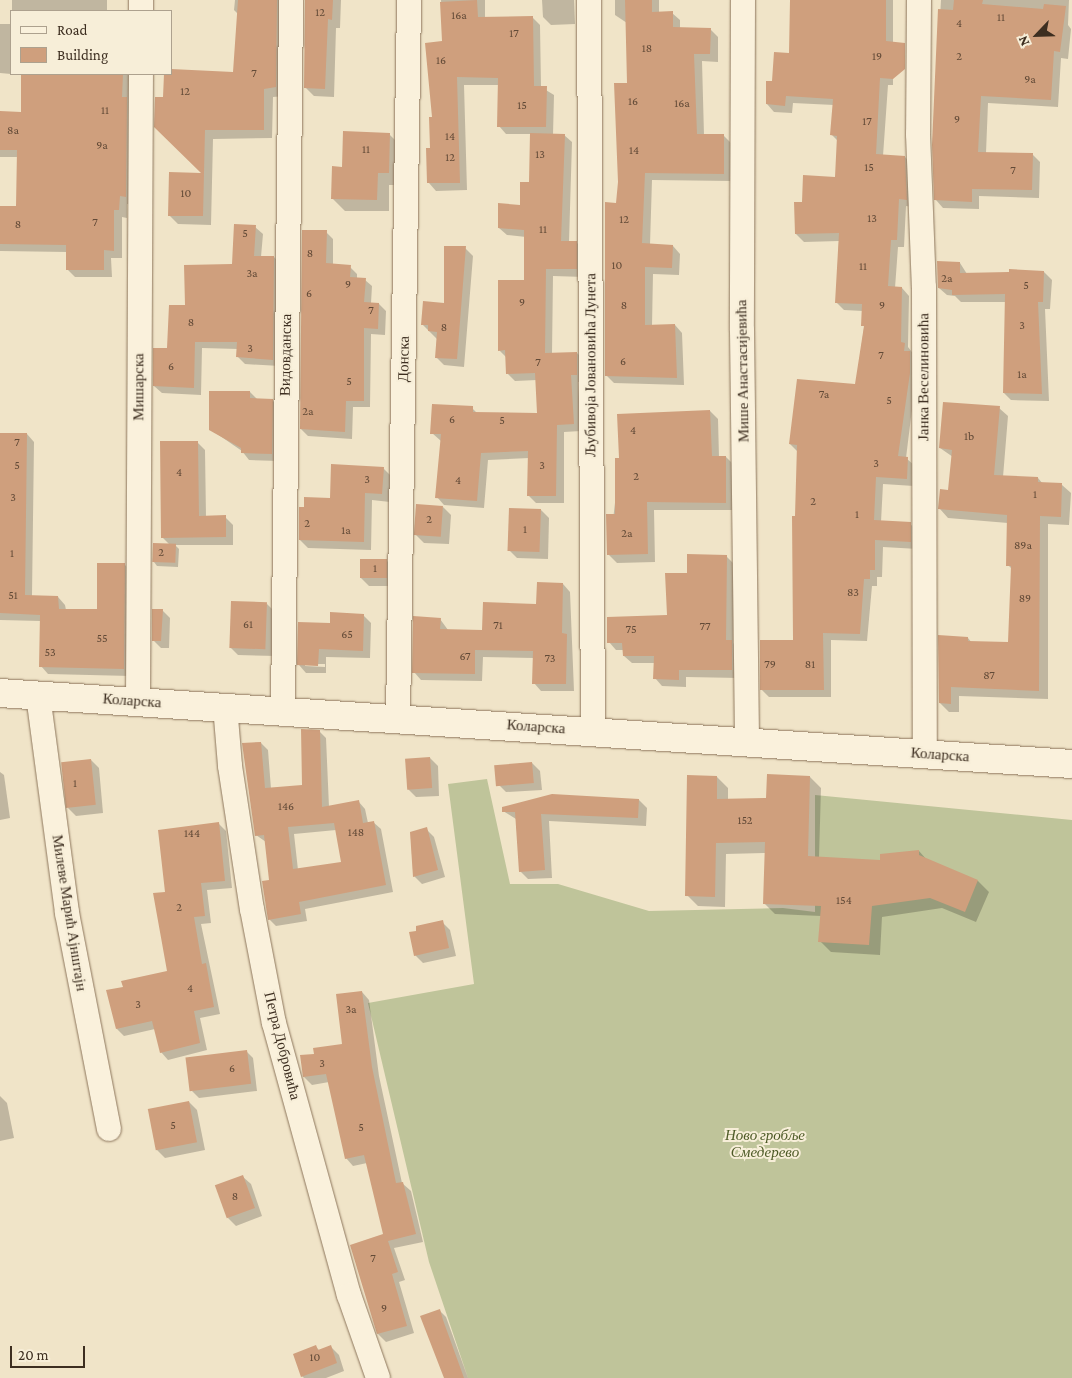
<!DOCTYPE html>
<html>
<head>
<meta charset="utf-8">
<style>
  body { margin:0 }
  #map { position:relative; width:1072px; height:1378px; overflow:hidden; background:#f0e4c8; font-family:"Crimson Pro",serif }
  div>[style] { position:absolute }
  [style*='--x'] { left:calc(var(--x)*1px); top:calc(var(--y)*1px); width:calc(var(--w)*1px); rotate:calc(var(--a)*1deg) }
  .cemetery>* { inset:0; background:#bfc49a }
  .shadow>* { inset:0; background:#0003; transform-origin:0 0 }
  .building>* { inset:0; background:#cf9f7d; transform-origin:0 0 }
  .roads { filter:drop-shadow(0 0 1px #8d765c) drop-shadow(0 0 1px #8d765c) }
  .street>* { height:24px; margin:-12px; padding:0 12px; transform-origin:12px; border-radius:12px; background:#faf1dc }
  .secondary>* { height:28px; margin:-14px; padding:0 14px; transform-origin:14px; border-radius:14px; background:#faf1dc }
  span { translate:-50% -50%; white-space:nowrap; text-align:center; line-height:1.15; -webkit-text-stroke:4px #f7eed8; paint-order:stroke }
  .number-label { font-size:12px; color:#624a37 }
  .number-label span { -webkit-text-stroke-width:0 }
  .street-label { font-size:15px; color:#3d2e20 }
  .park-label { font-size:15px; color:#4d5a26; font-style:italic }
  .legend { position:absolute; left:10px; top:10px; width:162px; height:65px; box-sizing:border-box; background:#f7eed8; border:1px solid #ada18e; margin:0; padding:6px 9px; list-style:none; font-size:15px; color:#3d2e20 }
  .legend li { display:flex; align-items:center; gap:10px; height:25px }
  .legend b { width:25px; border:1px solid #ada18e }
  .north { position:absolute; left:1012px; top:10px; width:50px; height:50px; -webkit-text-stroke:4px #f7eed8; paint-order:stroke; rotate:246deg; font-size:14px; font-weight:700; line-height:20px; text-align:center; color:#3d2e20 }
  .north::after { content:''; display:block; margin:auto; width:18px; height:22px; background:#3d2e20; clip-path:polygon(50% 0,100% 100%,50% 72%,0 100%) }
  .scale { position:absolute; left:10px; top:1346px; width:75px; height:22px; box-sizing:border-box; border:2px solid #3d2e20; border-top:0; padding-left:6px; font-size:15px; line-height:18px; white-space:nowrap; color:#3d2e20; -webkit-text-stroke:4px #f7eed8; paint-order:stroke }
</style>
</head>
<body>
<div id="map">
  <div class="cemetery">
    <div style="clip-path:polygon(487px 779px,510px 884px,558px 884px,649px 911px,783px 908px,815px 912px,815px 795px,1072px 820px,1072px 1378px,468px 1378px,429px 1262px,368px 1003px,474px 984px,448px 784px)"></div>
  </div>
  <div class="shadow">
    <div style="left:12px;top:0;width:95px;height:11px"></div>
    <div style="clip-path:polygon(235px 0,291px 0,285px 96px,273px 97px,272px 138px,213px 139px,211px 225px,178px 224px,169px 215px,204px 174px,164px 99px,165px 74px,235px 73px,238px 14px,234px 10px)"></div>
    <div style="clip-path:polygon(306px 0,341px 0,340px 28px,336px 28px,334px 97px,314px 96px,305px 87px)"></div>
    <div style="clip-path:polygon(441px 0,485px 0,485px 18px,532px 17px,540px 25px,541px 87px,554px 95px,553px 135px,564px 135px,572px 142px,569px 242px,576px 242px,584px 250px,584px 277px,553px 276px,552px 354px,577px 353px,584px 360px,584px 382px,578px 382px,581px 431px,564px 432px,564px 503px,536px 503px,528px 495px,529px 458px,488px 460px,484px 508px,444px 505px,437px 497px,441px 441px,432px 433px,472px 408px,478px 414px,538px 414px,537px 380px,515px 381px,507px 373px,506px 357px,499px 350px,526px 281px,526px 237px,507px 235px,499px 228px,521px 206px,531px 183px,531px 134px,506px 134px,499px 126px,499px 85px,464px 85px,467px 190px,436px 191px,429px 183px,443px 42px)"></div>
    <div style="clip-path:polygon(542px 0,574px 0,575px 24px,551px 25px,543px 17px)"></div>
    <div style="clip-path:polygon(615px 0,659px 0,659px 13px,672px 13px,680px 20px,680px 29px,710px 29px,718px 37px,718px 62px,702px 61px,704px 135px,723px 135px,731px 143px,731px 181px,652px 180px,650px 245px,673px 246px,680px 254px,679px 275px,653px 274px,652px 326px,675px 325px,682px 333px,684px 385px,614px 383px,606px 375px,628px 84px,627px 23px,615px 15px)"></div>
    <div style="clip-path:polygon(791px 0,893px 0,893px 85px,888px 85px,883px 156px,905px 157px,912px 165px,914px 207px,906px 206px,904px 247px,898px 247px,895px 288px,902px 288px,909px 296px,908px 347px,918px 360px,906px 458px,915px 466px,914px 486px,883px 484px,881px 522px,910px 524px,918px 531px,918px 549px,883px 547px,882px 577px,877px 577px,877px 586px,872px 586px,867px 641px,831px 640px,831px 697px,769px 697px,761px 689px,794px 641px,798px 452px,790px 444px,856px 385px,864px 328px,863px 311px,844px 310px,836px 302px,839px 241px,804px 242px,796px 234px,803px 203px,837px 178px,838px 141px,832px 135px,834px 105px,793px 103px,792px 113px,774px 112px,767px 104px,773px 82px,790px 54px)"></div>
    <div style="clip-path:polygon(941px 0,1069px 0,1068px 25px,1071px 29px,1068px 59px,1061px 58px,1058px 107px,988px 103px,986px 153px,1032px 154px,1040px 162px,1039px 198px,979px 196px,979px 209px,943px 208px,936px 200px,933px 145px)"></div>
    <div style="clip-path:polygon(11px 12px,11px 74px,0 73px,0 24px,11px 24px)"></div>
    <div style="clip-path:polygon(14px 74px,131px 74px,133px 204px,127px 204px,127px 218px,122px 217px,122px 258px,111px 258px,112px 277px,75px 277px,67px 269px,67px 252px,0 251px,0 208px,17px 208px,18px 157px,0 157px,0 113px,22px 113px,22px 74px)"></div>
    <div style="clip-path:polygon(389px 134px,401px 146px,401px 185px,389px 185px,389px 211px,345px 211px,332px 198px,343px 168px)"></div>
    <div style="clip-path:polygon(255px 227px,263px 234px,261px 257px,274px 257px,281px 265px,280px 366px,245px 364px,237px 356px,238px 349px,202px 348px,201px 395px,162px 393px,154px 386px,186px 306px,234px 265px)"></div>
    <div style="clip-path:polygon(326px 232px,333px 239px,333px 265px,350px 267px,357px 274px,357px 279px,365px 280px,372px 286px,371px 303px,379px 304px,386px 311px,385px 335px,371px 334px,370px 407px,353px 407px,352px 439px,308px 436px,301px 429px)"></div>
    <div style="clip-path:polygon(465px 248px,473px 256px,464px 367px,444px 365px,436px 357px,437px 339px,422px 324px,445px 304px)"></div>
    <div style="clip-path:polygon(960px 263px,967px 274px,1044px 272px,1052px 280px,1050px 309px,1045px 309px,1049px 401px,1011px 400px,1004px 393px,1006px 302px,961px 302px,955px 296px,947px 295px,939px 288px)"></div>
    <div style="clip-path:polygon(250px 392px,258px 400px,272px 400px,280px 408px,279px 461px,249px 460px,242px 451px,210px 429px)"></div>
    <div style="clip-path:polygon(999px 408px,1008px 416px,1003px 477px,1038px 478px,1043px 484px,1062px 485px,1071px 493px,1069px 525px,1048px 524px,1048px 699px,959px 696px,959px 712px,949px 712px,940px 703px,968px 638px,972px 643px,1009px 643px,1012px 569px,1008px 565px,1008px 523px,948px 518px,940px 509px,949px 491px,953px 457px,940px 448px)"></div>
    <div style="clip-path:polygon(710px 411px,718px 419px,719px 457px,726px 457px,734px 465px,733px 510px,654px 510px,655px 562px,617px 563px,609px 555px,620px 459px)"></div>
    <div style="clip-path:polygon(27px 434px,34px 442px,32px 597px,58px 597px,65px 605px,66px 610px,98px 610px,124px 564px,132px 572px,131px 676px,48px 674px,41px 666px,41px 621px,0 620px,0 435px)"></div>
    <div style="clip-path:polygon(197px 442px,205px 450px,206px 517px,225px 517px,233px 525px,233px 545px,175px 545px,179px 549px,178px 567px,157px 566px,154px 562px,170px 545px,162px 537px)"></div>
    <div style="clip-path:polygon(383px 468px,391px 476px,390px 502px,372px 500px,371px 550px,308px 548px,300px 540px,331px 499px)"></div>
    <div style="clip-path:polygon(443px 507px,451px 515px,449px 544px,424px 543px,416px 535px)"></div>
    <div style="clip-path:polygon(541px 510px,549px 518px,548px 559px,517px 558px,509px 550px)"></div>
    <div style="clip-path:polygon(726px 556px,734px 564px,733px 643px,739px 649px,740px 678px,686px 677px,686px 687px,662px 686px,655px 678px,655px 663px,632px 663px,624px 656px,624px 650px,616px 650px,609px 642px,668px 616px,688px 574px)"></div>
    <div style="clip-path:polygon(386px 560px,394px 568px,394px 586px,369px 586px,361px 578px)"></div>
    <div style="clip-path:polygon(563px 584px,570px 592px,574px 691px,541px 691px,534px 683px,534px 658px,483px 657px,482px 681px,421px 680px,414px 672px,440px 619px,448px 630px,484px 631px,538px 605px)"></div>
    <div style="clip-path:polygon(267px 604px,275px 612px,277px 656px,238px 655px,230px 647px)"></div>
    <div style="clip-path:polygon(162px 610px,170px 618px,169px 648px,161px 648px,153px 640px)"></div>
    <div style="clip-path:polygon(evenodd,363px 615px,371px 623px,370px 658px,326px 657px,326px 673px,306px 673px,299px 665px,331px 624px,363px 615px,305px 664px,325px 664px,325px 667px,305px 666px,305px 664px)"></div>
    <div style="clip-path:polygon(evenodd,319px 731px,326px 738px,329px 807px,358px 801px,365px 809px,368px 823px,373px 822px,381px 829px,393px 892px,305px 909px,307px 921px,276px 926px,269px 919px,270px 881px,266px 842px,256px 835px,261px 743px,268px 750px,271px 789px,304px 786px,319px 731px,336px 830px,343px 863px,298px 870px,294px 834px,336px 830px)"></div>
    <div style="clip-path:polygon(430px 758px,438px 766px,439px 796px,416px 797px,408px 789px)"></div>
    <div style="clip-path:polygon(91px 760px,99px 768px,103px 813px,76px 816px,68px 808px)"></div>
    <div style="clip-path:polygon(532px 763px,540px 771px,542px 790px,506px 792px,498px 784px)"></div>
    <div style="clip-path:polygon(0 772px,4px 775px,10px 818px,0 820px)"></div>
    <div style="clip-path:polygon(717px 777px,728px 788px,728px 800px,768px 799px,810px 777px,821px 788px,819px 858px,882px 862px,919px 851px,927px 860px,978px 881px,989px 892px,976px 922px,942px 908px,882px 917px,880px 955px,831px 952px,820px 941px,821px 916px,775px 914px,764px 903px,766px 853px,726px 854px,725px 907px,698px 906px,687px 895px)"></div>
    <div style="clip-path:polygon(639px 800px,647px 808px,646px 826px,549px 821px,552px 878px,528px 879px,520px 871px,516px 819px,503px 811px)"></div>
    <div style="clip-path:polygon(219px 824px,226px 831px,232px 888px,207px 890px,211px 923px,201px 924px,220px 1014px,200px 1018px,207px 1050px,168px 1060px,161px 1052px,155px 1029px,124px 1036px,117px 1029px,124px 988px,168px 972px,166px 893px)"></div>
    <div style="clip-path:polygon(426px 829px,434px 837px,445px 877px,422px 884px,414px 876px)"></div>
    <div style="clip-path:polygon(442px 922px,450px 930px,456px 956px,423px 963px,415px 955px,417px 932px)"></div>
    <div style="clip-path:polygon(362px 992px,369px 1000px,379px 1076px,402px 1183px,411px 1191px,423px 1242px,394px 1248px,405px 1280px,399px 1282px,414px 1333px,386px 1342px,378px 1334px,351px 1246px,385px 1235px,367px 1163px,353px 1166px,346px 1158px,329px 1082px,312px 1085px,304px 1077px,315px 1055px,344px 1045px)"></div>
    <div style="clip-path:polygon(246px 1051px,253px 1058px,257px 1091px,199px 1098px,192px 1091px)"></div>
    <div style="clip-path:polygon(0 1096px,7px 1103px,14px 1138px,0 1141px)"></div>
    <div style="clip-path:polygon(189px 1102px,197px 1110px,205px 1150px,165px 1158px,157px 1150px,149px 1110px)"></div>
    <div style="clip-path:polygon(243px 1177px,251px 1184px,262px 1216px,236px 1226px,228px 1218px)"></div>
    <div style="clip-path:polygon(440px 1311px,446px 1317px,468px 1378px,445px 1378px)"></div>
    <div style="clip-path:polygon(316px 1347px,320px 1351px,331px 1347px,339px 1355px,344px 1371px,326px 1378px,304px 1378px,302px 1376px)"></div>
  </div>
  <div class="building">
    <div style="clip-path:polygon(238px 0,277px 0,276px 87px,264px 89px,264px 130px,205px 130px,203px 216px,168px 216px,169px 172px,201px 173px,154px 127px,155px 97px,163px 97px,164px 74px,171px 74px,171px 69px,233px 72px)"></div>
    <div style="clip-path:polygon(305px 0,333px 0,332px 20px,328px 19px,325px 89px,304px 88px)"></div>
    <div style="clip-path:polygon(477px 0,478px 17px,533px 16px,534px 86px,547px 86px,546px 127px,497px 127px,498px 78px,457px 77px,460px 183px,427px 183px,426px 148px,430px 148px,429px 117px,432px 117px,425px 43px,442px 41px,440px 2px)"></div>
    <div style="clip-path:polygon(625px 0,652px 0,652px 12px,673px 11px,673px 27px,711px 28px,710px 54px,694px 54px,697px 134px,724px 134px,724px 174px,645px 173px,642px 243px,673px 245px,672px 268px,645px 267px,645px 325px,675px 324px,677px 378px,605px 376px,605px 202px,616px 203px,618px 182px,614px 83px,627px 83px)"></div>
    <div style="clip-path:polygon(790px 0,886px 0,886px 41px,905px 43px,905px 69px,893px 79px,880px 78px,876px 154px,905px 156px,907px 200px,899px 199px,897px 240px,891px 240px,888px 286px,902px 287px,901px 342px,905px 343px,904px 351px,910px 351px,910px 373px,898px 456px,908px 457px,907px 479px,876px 477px,874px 520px,911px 522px,911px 542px,875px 540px,875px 570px,870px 570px,870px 579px,864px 579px,860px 634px,823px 633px,824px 690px,760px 690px,760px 640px,793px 640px,792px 516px,795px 516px,797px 445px,789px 444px,797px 379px,855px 384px,864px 326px,861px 326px,862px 304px,835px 303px,839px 233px,795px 234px,794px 202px,802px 202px,803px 175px,835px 177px,837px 136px,830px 135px,833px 99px,786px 96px,785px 106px,766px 104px,766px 81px,772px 81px,774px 52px,789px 53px)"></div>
    <div style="clip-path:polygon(954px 0,983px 0,982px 4px,1043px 9px,1044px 4px,1066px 6px,1060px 52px,1054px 51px,1051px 100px,981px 96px,978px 152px,1033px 153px,1032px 190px,972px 189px,972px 202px,934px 200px,932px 145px,938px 9px,953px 10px)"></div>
    <div style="clip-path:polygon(21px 74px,123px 74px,122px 97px,127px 97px,126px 197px,120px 196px,119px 210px,114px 210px,114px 251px,104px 250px,104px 270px,66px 270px,66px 245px,0 244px,0 206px,16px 206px,17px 150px,0 150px,0 111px,21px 112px)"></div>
    <div style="clip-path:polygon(343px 131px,390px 133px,389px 173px,378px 173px,377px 200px,331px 199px,332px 166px,342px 167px)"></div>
    <div style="clip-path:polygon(530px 133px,565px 134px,561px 241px,577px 241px,577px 269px,546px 269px,545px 353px,577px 352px,577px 375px,571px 375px,574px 424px,557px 425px,556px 496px,527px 496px,528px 451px,481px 453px,477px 501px,435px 498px,441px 434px,430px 434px,432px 404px,473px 406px,473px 412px,537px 413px,535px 373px,506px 374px,505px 350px,498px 351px,498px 280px,524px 280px,524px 230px,498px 228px,498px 203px,520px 205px,520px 182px,529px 182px)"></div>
    <div style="clip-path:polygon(234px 224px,256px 225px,254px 256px,274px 256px,273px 360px,236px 357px,237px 342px,195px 342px,194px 388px,153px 386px,153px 348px,167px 348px,169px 305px,185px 305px,184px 265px,232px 264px)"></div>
    <div style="clip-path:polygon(302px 230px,327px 230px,326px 263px,351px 265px,350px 277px,366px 278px,364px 302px,379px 303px,378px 329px,364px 328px,364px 401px,346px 401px,345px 432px,300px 429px)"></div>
    <div style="clip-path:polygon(444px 246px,466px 246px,457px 359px,435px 358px,437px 332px,428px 331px,428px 325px,421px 325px,423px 301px,444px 303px)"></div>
    <div style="clip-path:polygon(937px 261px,960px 262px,960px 273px,1009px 272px,1009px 269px,1044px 271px,1043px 302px,1038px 302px,1042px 394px,1003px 393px,1005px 294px,952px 295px,952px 290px,938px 288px)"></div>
    <div style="clip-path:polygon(209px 391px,250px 391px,250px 398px,273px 399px,272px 454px,241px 453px,241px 448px,209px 430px)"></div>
    <div style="clip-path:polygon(943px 402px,1000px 406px,994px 475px,1038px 477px,1038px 482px,1062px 483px,1061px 517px,1040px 516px,1039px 691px,951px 687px,951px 704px,939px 703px,938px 635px,968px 637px,968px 641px,1008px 642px,1011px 566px,1006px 566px,1007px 515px,938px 509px,940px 489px,948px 490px,952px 450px,939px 448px)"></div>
    <div style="clip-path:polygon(710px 410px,712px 456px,726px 456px,726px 503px,647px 502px,648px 554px,607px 555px,606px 514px,615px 514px,615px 458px,619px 458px,617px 414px)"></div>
    <div style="clip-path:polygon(0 433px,27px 433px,25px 595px,58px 596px,59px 609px,97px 609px,97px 563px,125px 563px,124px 669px,39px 667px,40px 615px,0 613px)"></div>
    <div style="clip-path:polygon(160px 441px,198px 441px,199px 516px,226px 515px,226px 537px,161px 538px)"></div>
    <div style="clip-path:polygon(331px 464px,384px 467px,382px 494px,365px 493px,364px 542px,299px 540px,299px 507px,304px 507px,304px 497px,330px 498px)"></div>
    <div style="left:416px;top:504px;width:27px;height:31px;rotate:4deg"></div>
    <div style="left:509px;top:508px;width:32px;height:43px;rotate:2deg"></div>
    <div style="left:153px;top:543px;width:23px;height:19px;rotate:2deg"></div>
    <div style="clip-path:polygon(687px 554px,727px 555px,726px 640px,732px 640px,732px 670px,679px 670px,679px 680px,653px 679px,654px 656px,623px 656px,622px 643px,607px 643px,607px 617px,667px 615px,665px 573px,687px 573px)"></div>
    <div style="left:360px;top:559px;width:27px;height:19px"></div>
    <div style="clip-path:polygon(537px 582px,563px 583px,562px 633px,567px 634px,566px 684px,532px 684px,533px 651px,475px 650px,475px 674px,412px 673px,413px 616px,441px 618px,440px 629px,482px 630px,483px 602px,536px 604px)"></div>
    <div style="left:231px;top:601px;width:36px;height:47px;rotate:2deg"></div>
    <div style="clip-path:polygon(152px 609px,163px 609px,161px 641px,152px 641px)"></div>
    <div style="clip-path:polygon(330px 612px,364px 614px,363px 651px,319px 649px,318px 666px,297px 665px,298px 622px,330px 623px)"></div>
    <div style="clip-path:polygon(evenodd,301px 729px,320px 730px,322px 807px,359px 800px,363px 823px,374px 821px,386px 885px,299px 902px,301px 914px,268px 920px,262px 881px,269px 880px,264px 835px,255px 836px,242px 743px,261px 742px,265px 788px,302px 785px,301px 729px,334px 823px,341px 862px,293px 869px,288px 827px,334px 823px)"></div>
    <div style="left:430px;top:757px;width:31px;height:25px;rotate:86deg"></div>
    <div style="left:91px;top:759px;width:46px;height:30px;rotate:84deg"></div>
    <div style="left:532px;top:762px;width:21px;height:38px;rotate:85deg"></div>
    <div style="clip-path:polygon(767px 774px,810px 776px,808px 856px,880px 860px,880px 854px,919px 850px,919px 855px,978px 880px,965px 912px,930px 898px,872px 906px,869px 945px,818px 942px,821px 906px,763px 904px,765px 842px,716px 843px,715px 897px,685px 896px,687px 775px,717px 776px,717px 799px,766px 798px)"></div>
    <div style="clip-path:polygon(552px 794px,639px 799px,638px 818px,541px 814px,545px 870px,519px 872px,515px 812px,502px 812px,502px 807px)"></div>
    <div style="clip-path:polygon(219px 822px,225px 881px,201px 883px,205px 916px,194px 917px,202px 964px,206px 963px,214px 1007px,194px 1011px,200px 1043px,160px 1053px,152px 1021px,116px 1029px,106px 990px,123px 987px,121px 981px,167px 971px,153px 893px,165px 892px,158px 830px)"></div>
    <div style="clip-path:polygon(427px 827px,438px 870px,413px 877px,410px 832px)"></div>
    <div style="clip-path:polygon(443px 920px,449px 948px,414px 956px,409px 932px,416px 931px,416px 926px)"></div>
    <div style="clip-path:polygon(362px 991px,372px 1067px,396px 1183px,403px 1182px,416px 1234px,388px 1241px,398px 1272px,392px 1274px,407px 1326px,377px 1334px,350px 1245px,383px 1234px,364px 1155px,345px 1159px,326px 1074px,303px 1077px,300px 1055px,314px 1054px,313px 1048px,342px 1044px,336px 994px)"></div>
    <div style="left:247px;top:1050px;width:34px;height:62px;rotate:83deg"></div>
    <div style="left:189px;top:1101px;width:42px;height:42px;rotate:79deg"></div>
    <div style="left:243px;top:1175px;width:35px;height:30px;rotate:70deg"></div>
    <div style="clip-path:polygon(440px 1309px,443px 1320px,464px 1378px,444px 1378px,420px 1316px)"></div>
    <div style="clip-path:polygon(316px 1345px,318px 1350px,331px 1345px,337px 1363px,301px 1377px,293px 1354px)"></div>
  </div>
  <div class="roads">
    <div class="street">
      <div style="--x:589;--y:0;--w:731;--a:89.69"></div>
      <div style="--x:743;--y:0;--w:330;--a:90.2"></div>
      <div style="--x:742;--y:330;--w:412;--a:89.3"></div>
      <div style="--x:919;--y:0;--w:134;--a:90.4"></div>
      <div style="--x:918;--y:134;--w:153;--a:87.8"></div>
      <div style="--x:924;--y:287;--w:467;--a:89.9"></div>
      <div style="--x:141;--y:11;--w:11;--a:-90"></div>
      <div style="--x:38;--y:695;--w:220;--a:82.4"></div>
      <div style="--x:67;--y:913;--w:220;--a:79"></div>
      <div style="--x:138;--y:701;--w:627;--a:-89.73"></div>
      <div style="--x:225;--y:706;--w:60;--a:85.2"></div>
      <div style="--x:230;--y:766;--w:145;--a:81.3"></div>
      <div style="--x:252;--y:909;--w:116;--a:79.1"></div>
      <div style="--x:274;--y:1023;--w:282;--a:74.6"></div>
      <div style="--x:349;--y:1295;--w:88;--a:70.7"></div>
      <div style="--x:283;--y:710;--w:710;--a:-89.35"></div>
      <div style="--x:398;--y:718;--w:718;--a:-89.12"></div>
    </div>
    <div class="secondary">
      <div style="--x:0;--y:693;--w:1074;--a:3.79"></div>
    </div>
  </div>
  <div class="number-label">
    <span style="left:320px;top:13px">12</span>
    <span style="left:459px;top:16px">16a</span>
    <span style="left:1001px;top:18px">11</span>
    <span style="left:959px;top:24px">4</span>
    <span style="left:514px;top:34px">17</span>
    <span style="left:647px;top:49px">18</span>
    <span style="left:877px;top:57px">19</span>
    <span style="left:959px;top:57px">2</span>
    <span style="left:441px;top:61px">16</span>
    <span style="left:254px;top:74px">7</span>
    <span style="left:1030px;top:80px">9a</span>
    <span style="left:185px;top:92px">12</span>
    <span style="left:633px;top:102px">16</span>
    <span style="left:682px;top:104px">16a</span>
    <span style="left:522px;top:106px">15</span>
    <span style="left:105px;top:111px">11</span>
    <span style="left:957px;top:120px">9</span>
    <span style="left:867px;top:122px">17</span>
    <span style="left:13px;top:131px">8a</span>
    <span style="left:450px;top:137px">14</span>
    <span style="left:102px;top:146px">9a</span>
    <span style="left:366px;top:150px">11</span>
    <span style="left:634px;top:151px">14</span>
    <span style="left:540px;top:155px">13</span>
    <span style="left:450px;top:158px">12</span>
    <span style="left:869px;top:168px">15</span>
    <span style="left:1013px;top:171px">7</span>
    <span style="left:186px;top:194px">10</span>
    <span style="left:872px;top:219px">13</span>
    <span style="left:624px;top:220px">12</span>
    <span style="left:95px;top:223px">7</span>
    <span style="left:18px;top:225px">8</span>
    <span style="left:543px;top:230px">11</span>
    <span style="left:245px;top:234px">5</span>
    <span style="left:310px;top:254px">8</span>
    <span style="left:617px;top:266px">10</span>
    <span style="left:863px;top:267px">11</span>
    <span style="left:252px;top:274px">3a</span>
    <span style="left:947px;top:279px">2a</span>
    <span style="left:348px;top:285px">9</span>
    <span style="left:1026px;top:286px">5</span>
    <span style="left:309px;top:294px">6</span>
    <span style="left:522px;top:303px">9</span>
    <span style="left:624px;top:306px">8</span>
    <span style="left:882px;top:306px">9</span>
    <span style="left:371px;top:311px">7</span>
    <span style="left:191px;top:323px">8</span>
    <span style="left:1022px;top:326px">3</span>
    <span style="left:444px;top:328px">8</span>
    <span style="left:250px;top:349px">3</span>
    <span style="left:881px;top:356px">7</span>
    <span style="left:623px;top:362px">6</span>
    <span style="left:538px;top:363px">7</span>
    <span style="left:171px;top:367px">6</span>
    <span style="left:1022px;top:375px">1a</span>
    <span style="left:349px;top:382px">5</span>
    <span style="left:824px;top:395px">7a</span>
    <span style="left:889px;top:401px">5</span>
    <span style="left:308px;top:412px">2a</span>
    <span style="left:452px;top:420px">6</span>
    <span style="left:502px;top:421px">5</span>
    <span style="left:633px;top:431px">4</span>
    <span style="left:969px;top:437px">1b</span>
    <span style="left:17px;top:443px">7</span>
    <span style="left:876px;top:464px">3</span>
    <span style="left:17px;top:466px">5</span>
    <span style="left:542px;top:466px">3</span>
    <span style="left:179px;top:473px">4</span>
    <span style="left:636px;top:477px">2</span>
    <span style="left:367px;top:480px">3</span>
    <span style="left:458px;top:481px">4</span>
    <span style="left:1035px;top:495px">1</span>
    <span style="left:13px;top:498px">3</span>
    <span style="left:813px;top:502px">2</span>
    <span style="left:857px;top:515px">1</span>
    <span style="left:429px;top:520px">2</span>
    <span style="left:307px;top:524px">2</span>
    <span style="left:525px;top:530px">1</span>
    <span style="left:346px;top:531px">1a</span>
    <span style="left:627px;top:534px">2a</span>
    <span style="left:1023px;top:546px">89a</span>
    <span style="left:161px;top:553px">2</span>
    <span style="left:12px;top:554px">1</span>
    <span style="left:375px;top:569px">1</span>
    <span style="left:853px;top:593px">83</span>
    <span style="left:13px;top:596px">51</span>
    <span style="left:1025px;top:599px">89</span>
    <span style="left:248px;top:625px">61</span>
    <span style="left:498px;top:626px">71</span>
    <span style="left:705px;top:627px">77</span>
    <span style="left:631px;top:630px">75</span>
    <span style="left:347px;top:635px">65</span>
    <span style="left:102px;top:639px">55</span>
    <span style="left:50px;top:653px">53</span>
    <span style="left:465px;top:657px">67</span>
    <span style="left:550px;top:659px">73</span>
    <span style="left:770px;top:665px">79</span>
    <span style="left:810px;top:665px">81</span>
    <span style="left:989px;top:676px">87</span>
    <span style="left:75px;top:784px">1</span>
    <span style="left:286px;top:807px">146</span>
    <span style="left:745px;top:821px">152</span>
    <span style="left:356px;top:833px">148</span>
    <span style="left:192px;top:834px">144</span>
    <span style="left:844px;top:901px">154</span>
    <span style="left:179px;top:908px">2</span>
    <span style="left:190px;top:989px">4</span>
    <span style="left:138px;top:1005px">3</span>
    <span style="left:351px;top:1010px">3a</span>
    <span style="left:322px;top:1064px">3</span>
    <span style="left:232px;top:1069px">6</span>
    <span style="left:173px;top:1126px">5</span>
    <span style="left:361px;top:1128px">5</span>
    <span style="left:235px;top:1197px">8</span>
    <span style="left:373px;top:1259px">7</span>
    <span style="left:384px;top:1309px">9</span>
    <span style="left:315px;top:1358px">10</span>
  </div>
  <div class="street-label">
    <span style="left:286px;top:355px;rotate:-89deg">Видовданска</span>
    <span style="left:404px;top:359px;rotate:-89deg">Донска</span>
    <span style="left:591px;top:365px;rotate:-90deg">Љубивоја Јовановића Лунета</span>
    <span style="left:743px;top:371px;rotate:-91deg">Мише Анастасијевића</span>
    <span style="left:924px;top:377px;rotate:-90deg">Јанка Веселиновића</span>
    <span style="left:139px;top:387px;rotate:-90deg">Мишарска</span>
    <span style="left:132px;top:701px;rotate:4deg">Коларска</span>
    <span style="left:536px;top:727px;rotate:4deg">Коларска</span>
    <span style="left:940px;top:755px;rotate:4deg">Коларска</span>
    <span style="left:69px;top:913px;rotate:81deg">Милеве Марић Ајнштајн</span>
    <span style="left:282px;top:1046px;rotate:76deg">Петра Добровића</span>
  </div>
  <div class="park-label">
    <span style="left:765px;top:1144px">Ново гробље<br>Смедерево</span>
  </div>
  <ul class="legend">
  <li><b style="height:6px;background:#faf1dc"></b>Road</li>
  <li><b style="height:14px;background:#cf9f7d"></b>Building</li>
  </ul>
  <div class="north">N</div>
  <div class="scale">20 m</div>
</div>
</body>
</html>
